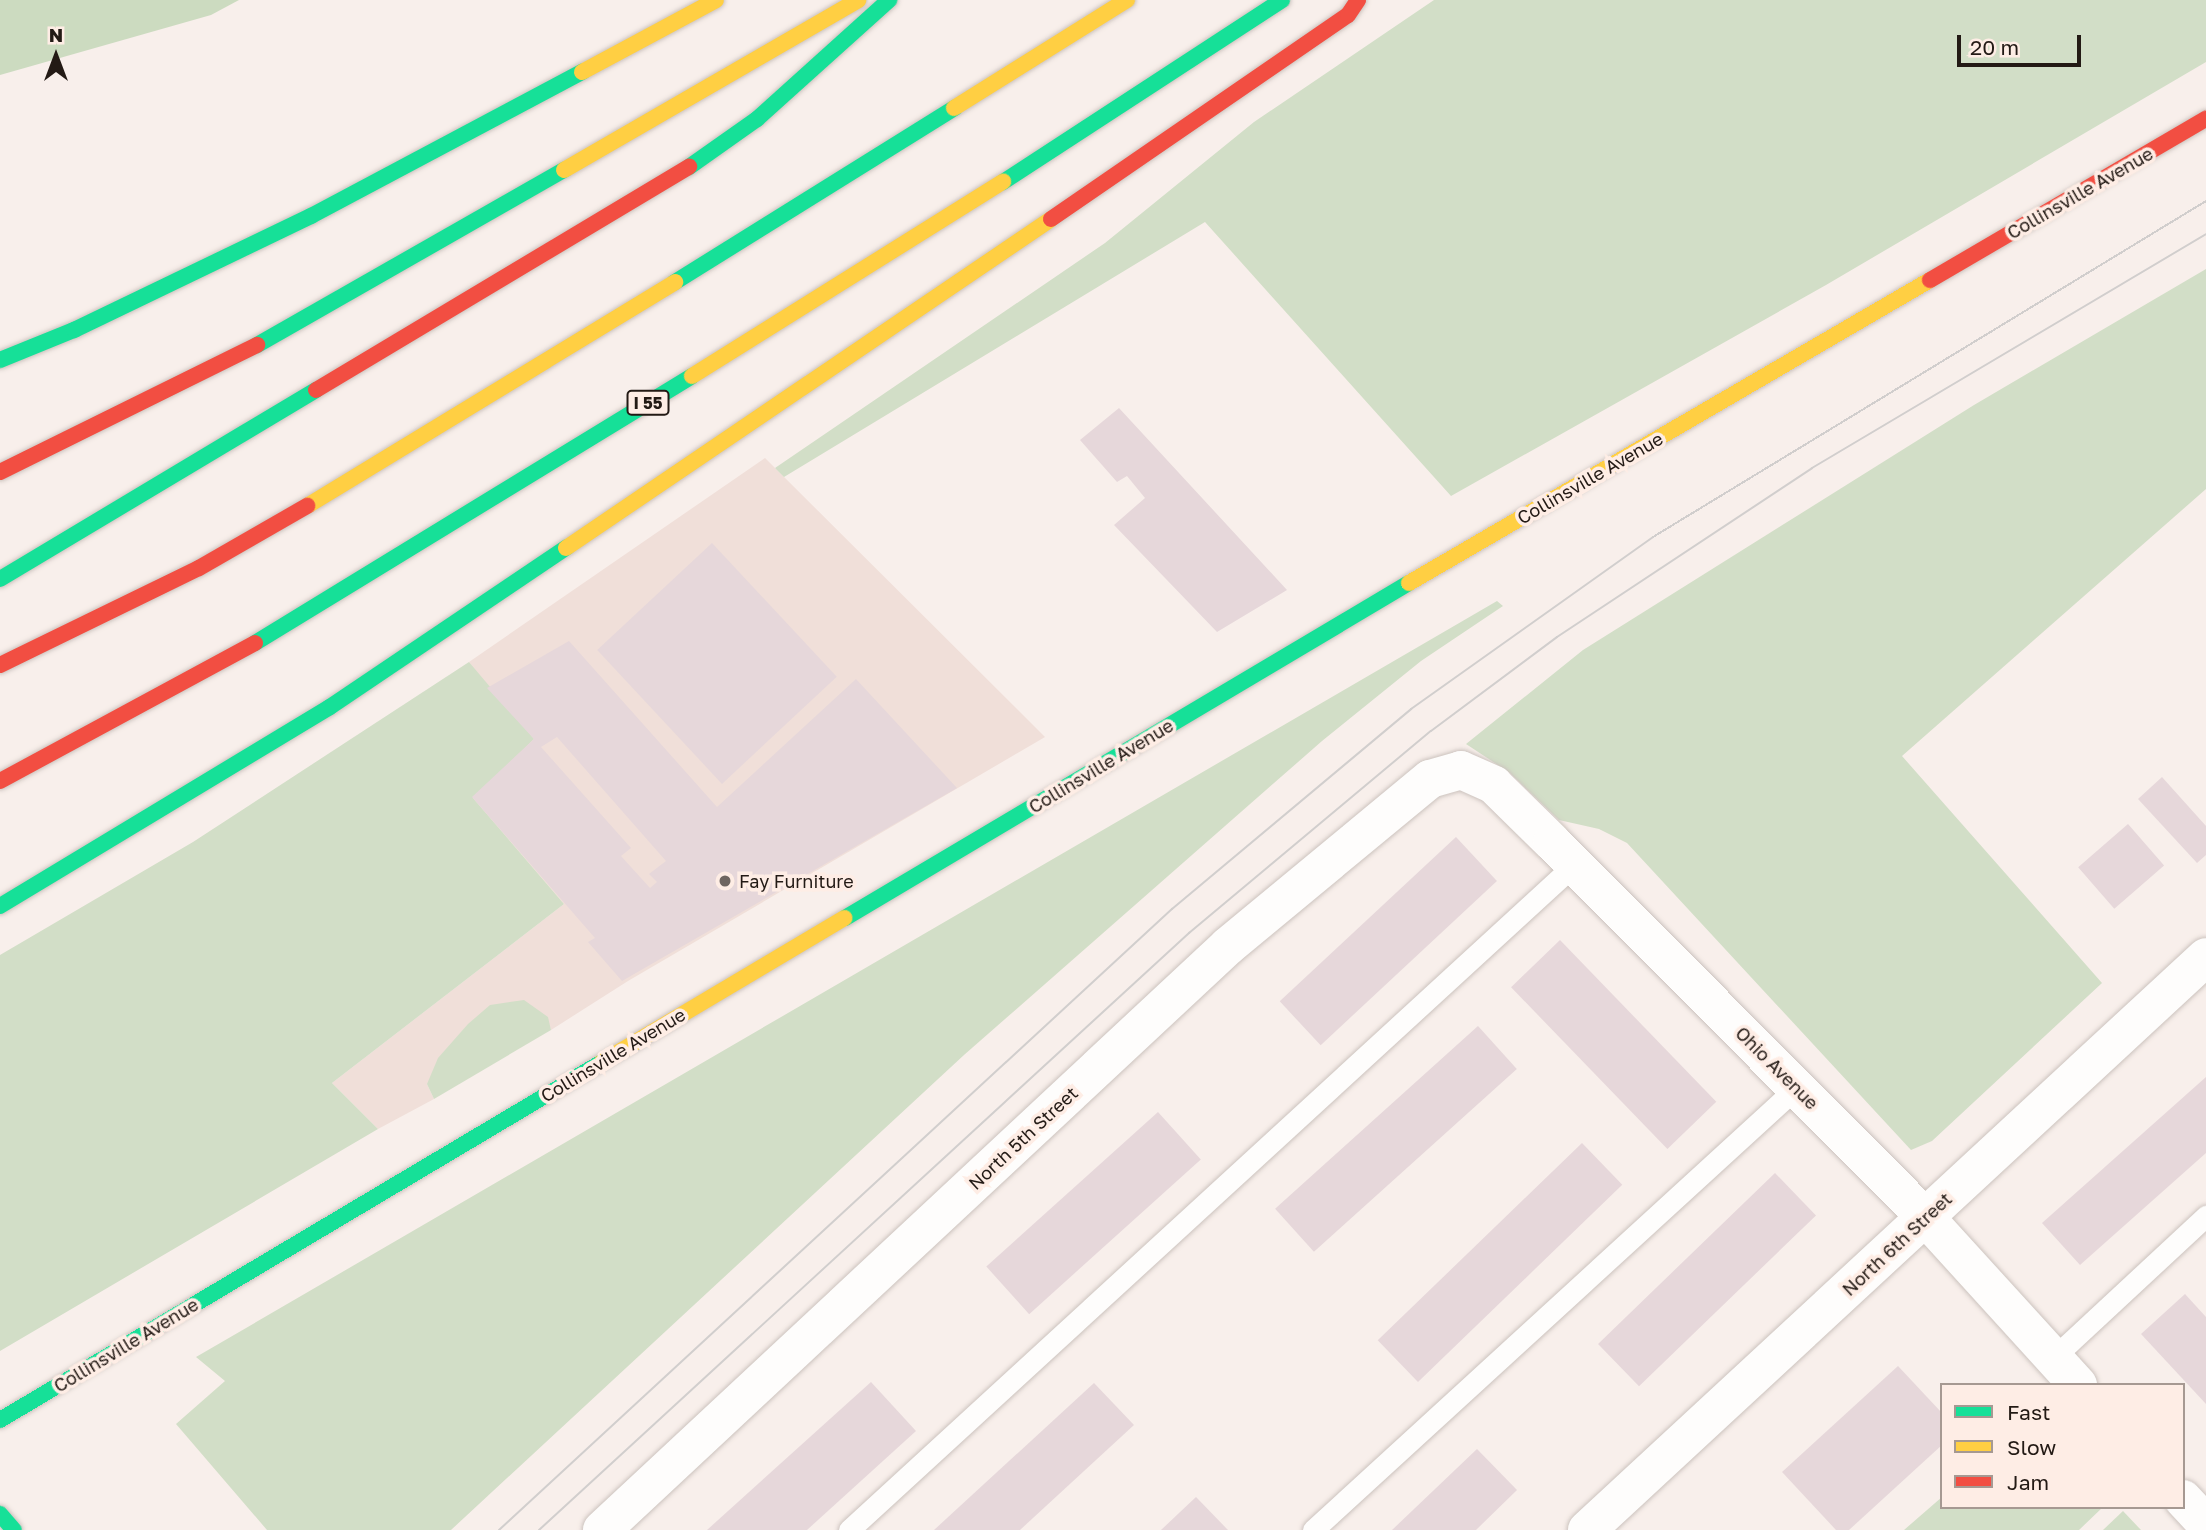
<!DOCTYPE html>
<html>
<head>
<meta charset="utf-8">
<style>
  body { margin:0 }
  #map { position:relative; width:2206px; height:1530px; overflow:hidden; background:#f8efeb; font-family:"Golos Text",sans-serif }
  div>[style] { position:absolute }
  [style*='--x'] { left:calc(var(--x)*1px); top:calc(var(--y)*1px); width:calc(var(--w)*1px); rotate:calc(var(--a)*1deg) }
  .commercial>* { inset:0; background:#f0dfd9 }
  .green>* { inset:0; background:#d2dec7 }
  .forest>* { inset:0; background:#ccdbc0 }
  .building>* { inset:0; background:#e6d7da; transform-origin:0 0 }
  .roads { filter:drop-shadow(0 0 2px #ccc3be) drop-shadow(0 0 2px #ccc3be) }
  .lane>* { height:21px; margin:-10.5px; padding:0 10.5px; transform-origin:10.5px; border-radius:10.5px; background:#fefdfc }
  .street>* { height:38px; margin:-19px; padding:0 19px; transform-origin:19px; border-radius:19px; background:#fefdfc }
  .fast>* { height:16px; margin:-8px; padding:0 8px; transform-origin:8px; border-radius:8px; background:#16e098 }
  .slow>* { height:16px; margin:-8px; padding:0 8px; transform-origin:8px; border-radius:8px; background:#ffcf43 }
  .jam>* { height:16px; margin:-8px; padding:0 8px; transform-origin:8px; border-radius:8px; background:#f24e42 }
  .tram>* { height:2px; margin:-1px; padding:0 1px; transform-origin:1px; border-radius:1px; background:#d1cecd }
  .dots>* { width:19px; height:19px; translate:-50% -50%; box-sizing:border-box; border:4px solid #feede5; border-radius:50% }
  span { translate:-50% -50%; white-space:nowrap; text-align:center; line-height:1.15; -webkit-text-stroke:7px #feede5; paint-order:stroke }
  .shield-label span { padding:2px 5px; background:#feede5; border:2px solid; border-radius:5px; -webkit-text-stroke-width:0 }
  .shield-label { font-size:16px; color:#231a15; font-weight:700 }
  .street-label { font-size:18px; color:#231a15 }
  .poi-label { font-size:18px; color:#231a15 }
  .left { translate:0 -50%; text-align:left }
  .legend { position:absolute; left:1940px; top:1383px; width:245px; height:126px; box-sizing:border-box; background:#feede5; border:2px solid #a69992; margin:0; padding:9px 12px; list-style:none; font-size:21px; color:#231a15 }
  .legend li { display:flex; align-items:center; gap:14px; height:35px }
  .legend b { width:35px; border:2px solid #a69992 }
  .north { position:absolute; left:21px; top:21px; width:70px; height:70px; -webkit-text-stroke:5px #feede5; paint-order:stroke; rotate:0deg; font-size:19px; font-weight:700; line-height:28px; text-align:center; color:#231a15 }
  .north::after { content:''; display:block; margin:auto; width:24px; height:32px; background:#231a15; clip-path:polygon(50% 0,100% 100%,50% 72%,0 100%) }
  .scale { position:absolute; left:1957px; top:35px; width:124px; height:32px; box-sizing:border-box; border:4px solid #231a15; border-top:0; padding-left:9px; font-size:21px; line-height:24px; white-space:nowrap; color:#231a15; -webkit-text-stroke:5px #feede5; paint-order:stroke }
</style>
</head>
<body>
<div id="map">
  <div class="commercial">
    <div style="clip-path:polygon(765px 458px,1045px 737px,628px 981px,551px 1030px,547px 1017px,427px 1084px,434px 1099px,378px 1129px,332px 1083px,564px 904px,472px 797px,487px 688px,469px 662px)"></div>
  </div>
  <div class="green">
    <div style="clip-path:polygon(1434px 0,2206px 0,2206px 62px,1826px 285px,1451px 496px,1205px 222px,784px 477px,775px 468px,1105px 243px,1254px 122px)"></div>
    <div style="clip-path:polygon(2206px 269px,2206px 489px,1902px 756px,2102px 983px,1932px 1141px,1911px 1150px,1627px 843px,1599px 829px,1559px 820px,1510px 773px,1466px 744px,1583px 650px,1974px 405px)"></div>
    <div style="clip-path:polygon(1497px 601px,1503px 606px,1421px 661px,1322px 741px,964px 1055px,451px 1530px,267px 1530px,176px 1424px,225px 1381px,196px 1357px)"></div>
    <div style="clip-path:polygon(469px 662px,534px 739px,473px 798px,564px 904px,332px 1083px,378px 1129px,0 1351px,0 955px,193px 842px)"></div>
    <div style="clip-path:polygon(524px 1000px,548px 1017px,551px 1030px,434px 1099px,427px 1084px,438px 1058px,468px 1024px,490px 1005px)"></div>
    <div style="clip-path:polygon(1942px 1497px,1942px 1507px,2103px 1507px,2079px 1530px,1904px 1530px)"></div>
    <div style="clip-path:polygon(2123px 1511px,2141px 1530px,2103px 1530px)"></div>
  </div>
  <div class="forest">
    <div style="clip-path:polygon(0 0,239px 0,211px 15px,0 75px)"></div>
  </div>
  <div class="building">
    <div style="clip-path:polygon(1119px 408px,1287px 590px,1217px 632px,1114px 525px,1145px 498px,1127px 476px,1117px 482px,1080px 440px)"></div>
    <div style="left:712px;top:543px;width:183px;height:157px;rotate:47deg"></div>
    <div style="clip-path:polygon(evenodd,569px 641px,717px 807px,856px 679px,957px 788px,622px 981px,588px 942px,595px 938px,472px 797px,534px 739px,487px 688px,569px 641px,557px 737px,666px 861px,649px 874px,657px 882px,650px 888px,621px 856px,631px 848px,541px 747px,557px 737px)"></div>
    <div style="clip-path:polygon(2162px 777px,2206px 826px,2206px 855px,2197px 863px,2138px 799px)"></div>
    <div style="left:2128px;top:824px;width:55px;height:66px;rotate:49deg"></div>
    <div style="left:1456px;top:837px;width:60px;height:241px;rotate:47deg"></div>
    <div style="left:1560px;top:940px;width:225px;height:68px;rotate:46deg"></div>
    <div style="left:1478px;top:1026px;width:58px;height:273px;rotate:48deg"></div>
    <div style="clip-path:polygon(2206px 1077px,2206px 1153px,2080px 1265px,2042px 1223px)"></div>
    <div style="left:1158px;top:1112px;width:64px;height:231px;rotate:48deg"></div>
    <div style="left:1582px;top:1143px;width:58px;height:284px;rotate:46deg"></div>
    <div style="left:1775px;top:1173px;width:59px;height:246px;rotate:46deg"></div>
    <div style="clip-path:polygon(2185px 1294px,2206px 1317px,2206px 1404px,2141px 1334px)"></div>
    <div style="clip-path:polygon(1898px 1366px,1942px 1413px,1942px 1445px,1849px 1530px,1836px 1530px,1782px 1472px)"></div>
    <div style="clip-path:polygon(871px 1382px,916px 1431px,807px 1530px,707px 1530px)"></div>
    <div style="clip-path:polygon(1094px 1383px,1134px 1425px,1020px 1530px,934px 1530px)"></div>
    <div style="clip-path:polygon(1477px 1449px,1517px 1490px,1476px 1530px,1392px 1530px)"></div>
    <div style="clip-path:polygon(1196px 1497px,1228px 1530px,1161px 1530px)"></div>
  </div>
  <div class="roads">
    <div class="lane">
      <div style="--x:2053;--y:1358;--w:209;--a:-42.9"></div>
      <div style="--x:849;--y:1530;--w:984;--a:-42.53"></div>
      <div style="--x:1313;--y:1530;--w:655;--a:-42.46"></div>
    </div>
    <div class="street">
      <div style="--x:2183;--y:1499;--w:34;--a:47"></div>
      <div style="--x:602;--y:1530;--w:856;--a:-43.01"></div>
      <div style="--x:1228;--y:946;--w:262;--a:-39.6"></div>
      <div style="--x:1430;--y:779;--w:32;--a:-16"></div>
      <div style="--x:1461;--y:770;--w:36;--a:24"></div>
      <div style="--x:1494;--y:785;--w:81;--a:44.5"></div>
      <div style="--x:1552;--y:842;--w:530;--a:45.15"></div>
      <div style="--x:1926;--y:1218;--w:226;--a:47.7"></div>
      <div style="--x:1587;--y:1530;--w:843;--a:-42.79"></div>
    </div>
    <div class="fast">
      <div style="--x:689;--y:167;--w:83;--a:-35.2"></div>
      <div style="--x:757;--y:119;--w:178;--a:-42"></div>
      <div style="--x:1003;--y:182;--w:333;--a:-33.1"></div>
      <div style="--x:675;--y:282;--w:329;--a:-31.9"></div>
      <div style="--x:257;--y:345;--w:353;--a:-29.7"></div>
      <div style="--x:0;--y:360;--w:80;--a:-22.1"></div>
      <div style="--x:74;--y:330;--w:263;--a:-25.7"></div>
      <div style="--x:311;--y:216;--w:307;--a:-28"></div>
      <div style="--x:0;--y:579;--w:368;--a:-30.9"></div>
      <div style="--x:255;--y:643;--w:512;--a:-31.42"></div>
      <div style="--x:0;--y:906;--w:385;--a:-31.1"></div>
      <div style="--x:330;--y:707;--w:285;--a:-34"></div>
      <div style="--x:845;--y:918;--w:656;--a:-30.71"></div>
      <div style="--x:0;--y:1420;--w:700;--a:-30.74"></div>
      <div style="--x:0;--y:1514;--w:21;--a:49"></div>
    </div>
    <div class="slow">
      <div style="--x:582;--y:72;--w:152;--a:-28.2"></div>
      <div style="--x:954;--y:108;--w:204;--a:-32"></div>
      <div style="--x:564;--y:170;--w:340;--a:-30"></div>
      <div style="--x:692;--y:376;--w:367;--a:-32"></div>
      <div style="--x:307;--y:506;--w:431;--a:-31.3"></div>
      <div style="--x:566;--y:548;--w:586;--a:-34.15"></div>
      <div style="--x:1409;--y:583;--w:603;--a:-30.18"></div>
      <div style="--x:602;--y:1062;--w:282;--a:-30.7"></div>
    </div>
    <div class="jam">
      <div style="--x:1051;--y:219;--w:360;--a:-34.5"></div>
      <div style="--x:1348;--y:15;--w:18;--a:-56"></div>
      <div style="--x:1930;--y:280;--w:320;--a:-30.3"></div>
      <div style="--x:316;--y:390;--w:435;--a:-30.9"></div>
      <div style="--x:0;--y:472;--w:287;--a:-26.3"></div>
      <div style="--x:0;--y:665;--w:221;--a:-26"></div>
      <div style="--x:199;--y:568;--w:125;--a:-29.9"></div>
      <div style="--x:0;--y:781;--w:290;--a:-28.4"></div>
    </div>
  </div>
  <div class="tram">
    <div style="--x:499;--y:1530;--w:916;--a:-42.7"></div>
    <div style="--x:1172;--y:909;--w:312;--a:-39.9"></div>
    <div style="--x:1411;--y:709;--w:297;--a:-35.4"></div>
    <div style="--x:1653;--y:537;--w:647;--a:-31.28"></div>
    <div style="--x:539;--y:1530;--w:883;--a:-42.57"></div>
    <div style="--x:1189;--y:933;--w:315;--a:-39.9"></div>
    <div style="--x:1431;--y:731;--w:157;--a:-36.7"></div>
    <div style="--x:1557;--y:637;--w:306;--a:-33.5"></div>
    <div style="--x:1812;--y:468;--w:458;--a:-30.7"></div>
  </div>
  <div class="dots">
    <div style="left:725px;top:881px;background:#6e6560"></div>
  </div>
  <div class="shield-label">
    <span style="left:648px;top:403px">I 55</span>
  </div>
  <div class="street-label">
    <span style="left:2080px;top:193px;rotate:-30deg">Collinsville Avenue</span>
    <span style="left:1590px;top:478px;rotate:-30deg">Collinsville Avenue</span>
    <span style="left:1101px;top:766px;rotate:-31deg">Collinsville Avenue</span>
    <span style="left:613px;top:1055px;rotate:-31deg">Collinsville Avenue</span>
    <span style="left:1777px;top:1068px;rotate:45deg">Ohio Avenue</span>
    <span style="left:1023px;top:1138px;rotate:-43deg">North 5th Street</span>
    <span style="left:1897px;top:1244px;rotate:-43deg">North 6th Street</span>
    <span style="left:126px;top:1345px;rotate:-31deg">Collinsville Avenue</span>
  </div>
  <div class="poi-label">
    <span class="left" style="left:739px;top:881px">Fay Furniture</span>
  </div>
  <ul class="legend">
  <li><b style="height:9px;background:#16e098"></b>Fast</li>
  <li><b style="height:9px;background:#ffcf43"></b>Slow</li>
  <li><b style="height:9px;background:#f24e42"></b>Jam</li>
  </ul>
  <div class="north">N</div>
  <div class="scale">20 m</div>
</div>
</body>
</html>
